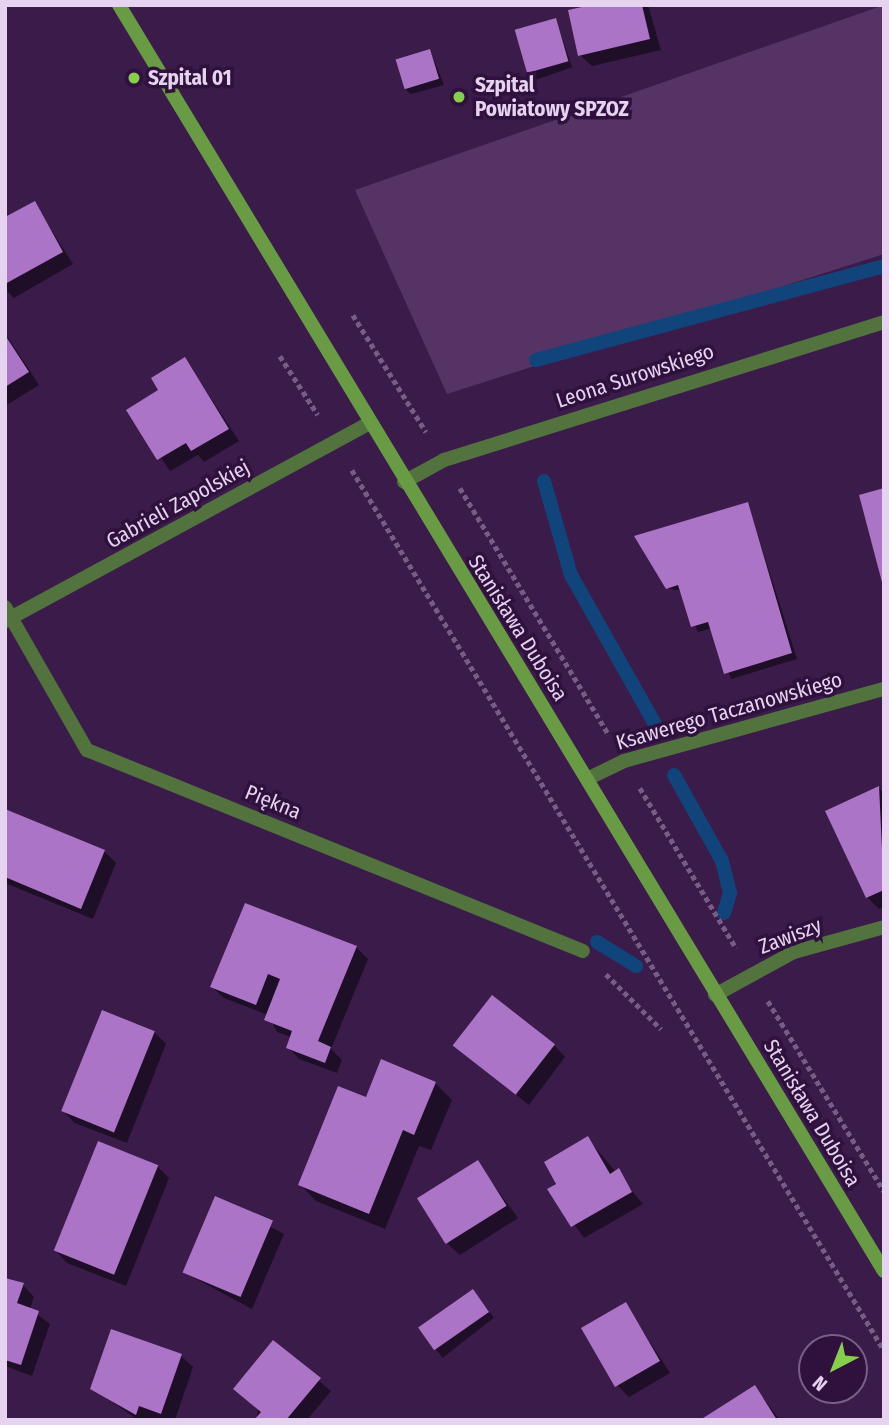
<!DOCTYPE html>
<html>
<head>
<meta charset="utf-8">
<style>
  body { margin:0 }
  #map { position:relative; width:889px; height:1425px; overflow:hidden; background:#3a1b49; font-family:"Fira Sans Condensed",sans-serif }
  div>[style] { position:absolute }
  [style*='--x'] { left:calc(var(--x)*1px); top:calc(var(--y)*1px); width:calc(var(--w)*1px); rotate:calc(var(--a)*1deg) }
  .green>* { inset:0; background:#553465 }
  .shadow>* { inset:0; background:#0007; transform-origin:0 0 }
  .stream>* { height:14px; margin:-7px; padding:0 7px; transform-origin:7px; border-radius:7px; background:#11447a }
  .building>* { inset:0; background:#ab74c6; transform-origin:0 0 }
  .path>* { height:4.5px; margin-top:-2.25px; transform-origin:0; background:repeating-linear-gradient(90deg,#775d84 0 5px,transparent 0 8.5px) }
  .street>* { height:14px; margin:-7px; padding:0 7px; transform-origin:7px; border-radius:7px; background:#53733e }
  .secondary>* { height:14px; margin:-7px; padding:0 7px; transform-origin:7px; border-radius:7px; background:#689b43 }
  .dots>* { width:19px; height:19px; translate:-50% -50%; box-sizing:border-box; border:4px solid #30113e; border-radius:50% }
  span { translate:-50% -50%; white-space:nowrap; text-align:center; line-height:1.15; -webkit-text-stroke:7px #30113e; paint-order:stroke }
  .poi-label { font-size:21px; color:#e5d3ef; font-weight:700 }
  .left { translate:0 -50%; text-align:left }
  .street-label { font-size:21px; color:#e5d3ef }
  .frame { position:absolute; inset:0; border:7px solid #e5d3ef; pointer-events:none }
  .north { position:absolute; left:798px; top:1334px; width:70px; height:70px; box-sizing:border-box; background:#30113e; border:2px solid #785f85; border-radius:50%; rotate:222deg; font-size:19px; font-weight:700; line-height:28px; text-align:center; color:#e5d3ef }
  .north::after { content:''; display:block; margin:auto; width:24px; height:32px; background:#86cf4c; clip-path:polygon(50% 0,100% 100%,50% 72%,0 100%) }
</style>
</head>
<body>
<div id="map">
  <div class="green">
    <div style="clip-path:polygon(884px 5px,884px 254px,447px 394px,355px 190px)"></div>
  </div>
  <div class="shadow">
    <div style="clip-path:polygon(598px 5px,648px 5px,661px 50px,592px 66px,580px 55px)"></div>
    <div style="left:556px;top:20px;width:50px;height:41px;rotate:71deg"></div>
    <div style="clip-path:polygon(430px 50px,444px 85px,411px 94px,405px 89px)"></div>
    <div style="clip-path:polygon(34px 203px,73px 264px,14px 298px,5px 289px,5px 219px)"></div>
    <div style="clip-path:polygon(5px 333px,39px 385px,5px 406px)"></div>
    <div style="clip-path:polygon(185px 359px,239px 441px,204px 462px,198px 455px,170px 471px,128px 410px,160px 390px)"></div>
    <div style="clip-path:polygon(748px 504px,797px 659px,731px 679px,712px 628px,698px 632px,682px 591px,667px 588px)"></div>
    <div style="clip-path:polygon(879px 788px,884px 794px,884px 907px,879px 909px,867px 897px)"></div>
    <div style="clip-path:polygon(5px 811px,104px 851px,116px 863px,93px 919px,5px 883px)"></div>
    <div style="clip-path:polygon(356px 947px,368px 959px,331px 1049px,342px 1060px,337px 1073px,299px 1059px,288px 1047px,291px 1037px,277px 1032px,268px 1015px,224px 998px,212px 987px)"></div>
    <div style="clip-path:polygon(154px 1032px,166px 1044px,127px 1143px,75px 1123px,63px 1111px)"></div>
    <div style="clip-path:polygon(554px 1045px,565px 1057px,529px 1105px,455px 1046px)"></div>
    <div style="clip-path:polygon(435px 1083px,452px 1100px,431px 1150px,419px 1146px,385px 1229px,316px 1201px,300px 1184px,366px 1099px)"></div>
    <div style="clip-path:polygon(587px 1138px,643px 1204px,584px 1238px,550px 1190px)"></div>
    <div style="clip-path:polygon(477px 1162px,518px 1218px,460px 1255px,448px 1244px)"></div>
    <div style="clip-path:polygon(157px 1166px,169px 1178px,126px 1286px,67px 1263px,56px 1251px)"></div>
    <div style="clip-path:polygon(216px 1198px,284px 1234px,252px 1309px,185px 1273px)"></div>
    <div style="clip-path:polygon(5px 1280px,23px 1285px,34px 1297px,30px 1309px,50px 1324px,32px 1376px,5px 1366px)"></div>
    <div style="left:473px;top:1291px;width:34px;height:65px;rotate:52deg"></div>
    <div style="clip-path:polygon(625px 1304px,670px 1373px,629px 1397px,617px 1385px)"></div>
    <div style="clip-path:polygon(273px 1342px,331px 1391px,307px 1420px,256px 1420px)"></div>
    <div style="clip-path:polygon(181px 1356px,193px 1367px,175px 1420px,138px 1420px,92px 1388px)"></div>
    <div style="clip-path:polygon(755px 1388px,780px 1420px,703px 1420px)"></div>
  </div>
  <div class="stream">
    <div style="--x:536;--y:360;--w:360;--a:-15.1"></div>
    <div style="--x:544;--y:481;--w:98;--a:74"></div>
    <div style="--x:571;--y:575;--w:171;--a:60.6"></div>
    <div style="--x:674;--y:775;--w:98;--a:60.8"></div>
    <div style="--x:722;--y:861;--w:33;--a:76"></div>
    <div style="--x:730;--y:893;--w:21;--a:107"></div>
    <div style="--x:597;--y:942;--w:46;--a:31.6"></div>
  </div>
  <div class="building">
    <div style="clip-path:polygon(591px 5px,642px 5px,650px 39px,578px 56px,568px 10px)"></div>
    <div style="left:556px;top:18px;width:45px;height:43px;rotate:74deg"></div>
    <div style="left:430px;top:49px;width:31px;height:36px;rotate:73deg"></div>
    <div style="clip-path:polygon(35px 201px,63px 252px,5px 284px,5px 217px)"></div>
    <div style="clip-path:polygon(5px 335px,29px 372px,5px 387px)"></div>
    <div style="clip-path:polygon(185px 357px,229px 429px,191px 451px,186px 443px,157px 460px,126px 410px,158px 390px,151px 378px)"></div>
    <div style="clip-path:polygon(884px 488px,884px 586px,883px 586px,859px 495px)"></div>
    <div style="clip-path:polygon(748px 502px,792px 653px,724px 674px,708px 622px,691px 627px,678px 585px,666px 589px,634px 536px)"></div>
    <div style="clip-path:polygon(879px 786px,884px 890px,866px 898px,825px 811px)"></div>
    <div style="clip-path:polygon(5px 809px,105px 850px,81px 909px,5px 877px)"></div>
    <div style="clip-path:polygon(245px 903px,357px 946px,318px 1041px,331px 1047px,325px 1063px,286px 1048px,292px 1031px,264px 1020px,280px 979px,268px 974px,256px 1005px,210px 987px)"></div>
    <div style="left:492px;top:995px;width:80px;height:64px;rotate:38deg"></div>
    <div style="left:102px;top:1010px;width:57px;height:109px;rotate:22deg"></div>
    <div style="clip-path:polygon(381px 1059px,436px 1082px,414px 1135px,403px 1130px,369px 1214px,298px 1185px,338px 1086px,366px 1097px)"></div>
    <div style="clip-path:polygon(588px 1136px,610px 1174px,619px 1168px,632px 1192px,571px 1227px,547px 1189px,556px 1184px,544px 1162px)"></div>
    <div style="left:98px;top:1141px;width:65px;height:118px;rotate:22deg"></div>
    <div style="left:478px;top:1160px;width:54px;height:72px;rotate:58deg"></div>
    <div style="left:215px;top:1196px;width:63px;height:83px;rotate:23deg"></div>
    <div style="clip-path:polygon(5px 1278px,24px 1283px,17px 1303px,39px 1311px,21px 1365px,5px 1360px)"></div>
    <div style="left:473px;top:1289px;width:28px;height:67px;rotate:55deg"></div>
    <div style="left:626px;top:1302px;width:68px;height:52px;rotate:60deg"></div>
    <div style="clip-path:polygon(111px 1329px,182px 1354px,161px 1414px,139px 1406px,136px 1415px,90px 1389px)"></div>
    <div style="clip-path:polygon(273px 1340px,321px 1378px,286px 1420px,254px 1420px,261px 1412px,233px 1389px)"></div>
    <div style="clip-path:polygon(755px 1385px,777px 1420px,700px 1420px)"></div>
  </div>
  <div class="path">
    <div style="--x:353;--y:315;--w:138;--a:58"></div>
    <div style="--x:280;--y:356;--w:70;--a:57.2"></div>
    <div style="--x:352;--y:470;--w:1028;--a:58.85"></div>
    <div style="--x:460;--y:488;--w:288;--a:58.9"></div>
    <div style="--x:640;--y:788;--w:187;--a:59"></div>
    <div style="--x:606;--y:974;--w:78;--a:45"></div>
    <div style="--x:768;--y:1001;--w:223;--a:58.6"></div>
  </div>
  <div class="street">
    <div style="--x:404;--y:482;--w:46;--a:-28.8"></div>
    <div style="--x:444;--y:460;--w:461;--a:-17.4"></div>
    <div style="--x:5;--y:607;--w:165;--a:60.2"></div>
    <div style="--x:87;--y:750;--w:535;--a:22.06"></div>
    <div style="--x:5;--y:621;--w:415;--a:-28.5"></div>
    <div style="--x:587;--y:779;--w:41;--a:-25.9"></div>
    <div style="--x:624;--y:761;--w:270;--a:-15.5"></div>
    <div style="--x:715;--y:995;--w:90;--a:-28.6"></div>
    <div style="--x:794;--y:952;--w:93;--a:-15.5"></div>
  </div>
  <div class="secondary">
    <div style="--x:119;--y:5;--w:1479;--a:58.86"></div>
  </div>
  <div class="dots">
    <div style="left:134px;top:78px;background:#86cf4c"></div>
    <div style="left:459px;top:97px;background:#86cf4c"></div>
  </div>
  <div class="poi-label">
    <span class="left" style="left:148px;top:78px">Szpital 01</span>
    <span class="left" style="left:475px;top:97px">Szpital<br>Powiatowy SPZOZ</span>
  </div>
  <div class="street-label">
    <span style="left:635px;top:376px;rotate:-18deg">Leona Surowskiego</span>
    <span style="left:178px;top:504px;rotate:-29deg">Gabrieli Zapolskiej</span>
    <span style="left:518px;top:628px;rotate:58deg">Stanisława Duboisa</span>
    <span style="left:729px;top:711px;rotate:-16deg">Ksawerego Taczanowskiego</span>
    <span style="left:273px;top:802px;rotate:22deg">Piękna</span>
    <span style="left:790px;top:936px;rotate:-21deg">Zawiszy</span>
    <span style="left:812px;top:1113px;rotate:59deg">Stanisława Duboisa</span>
  </div>
  <div class="frame"></div>
  <div class="north">N</div>
</div>
</body>
</html>
